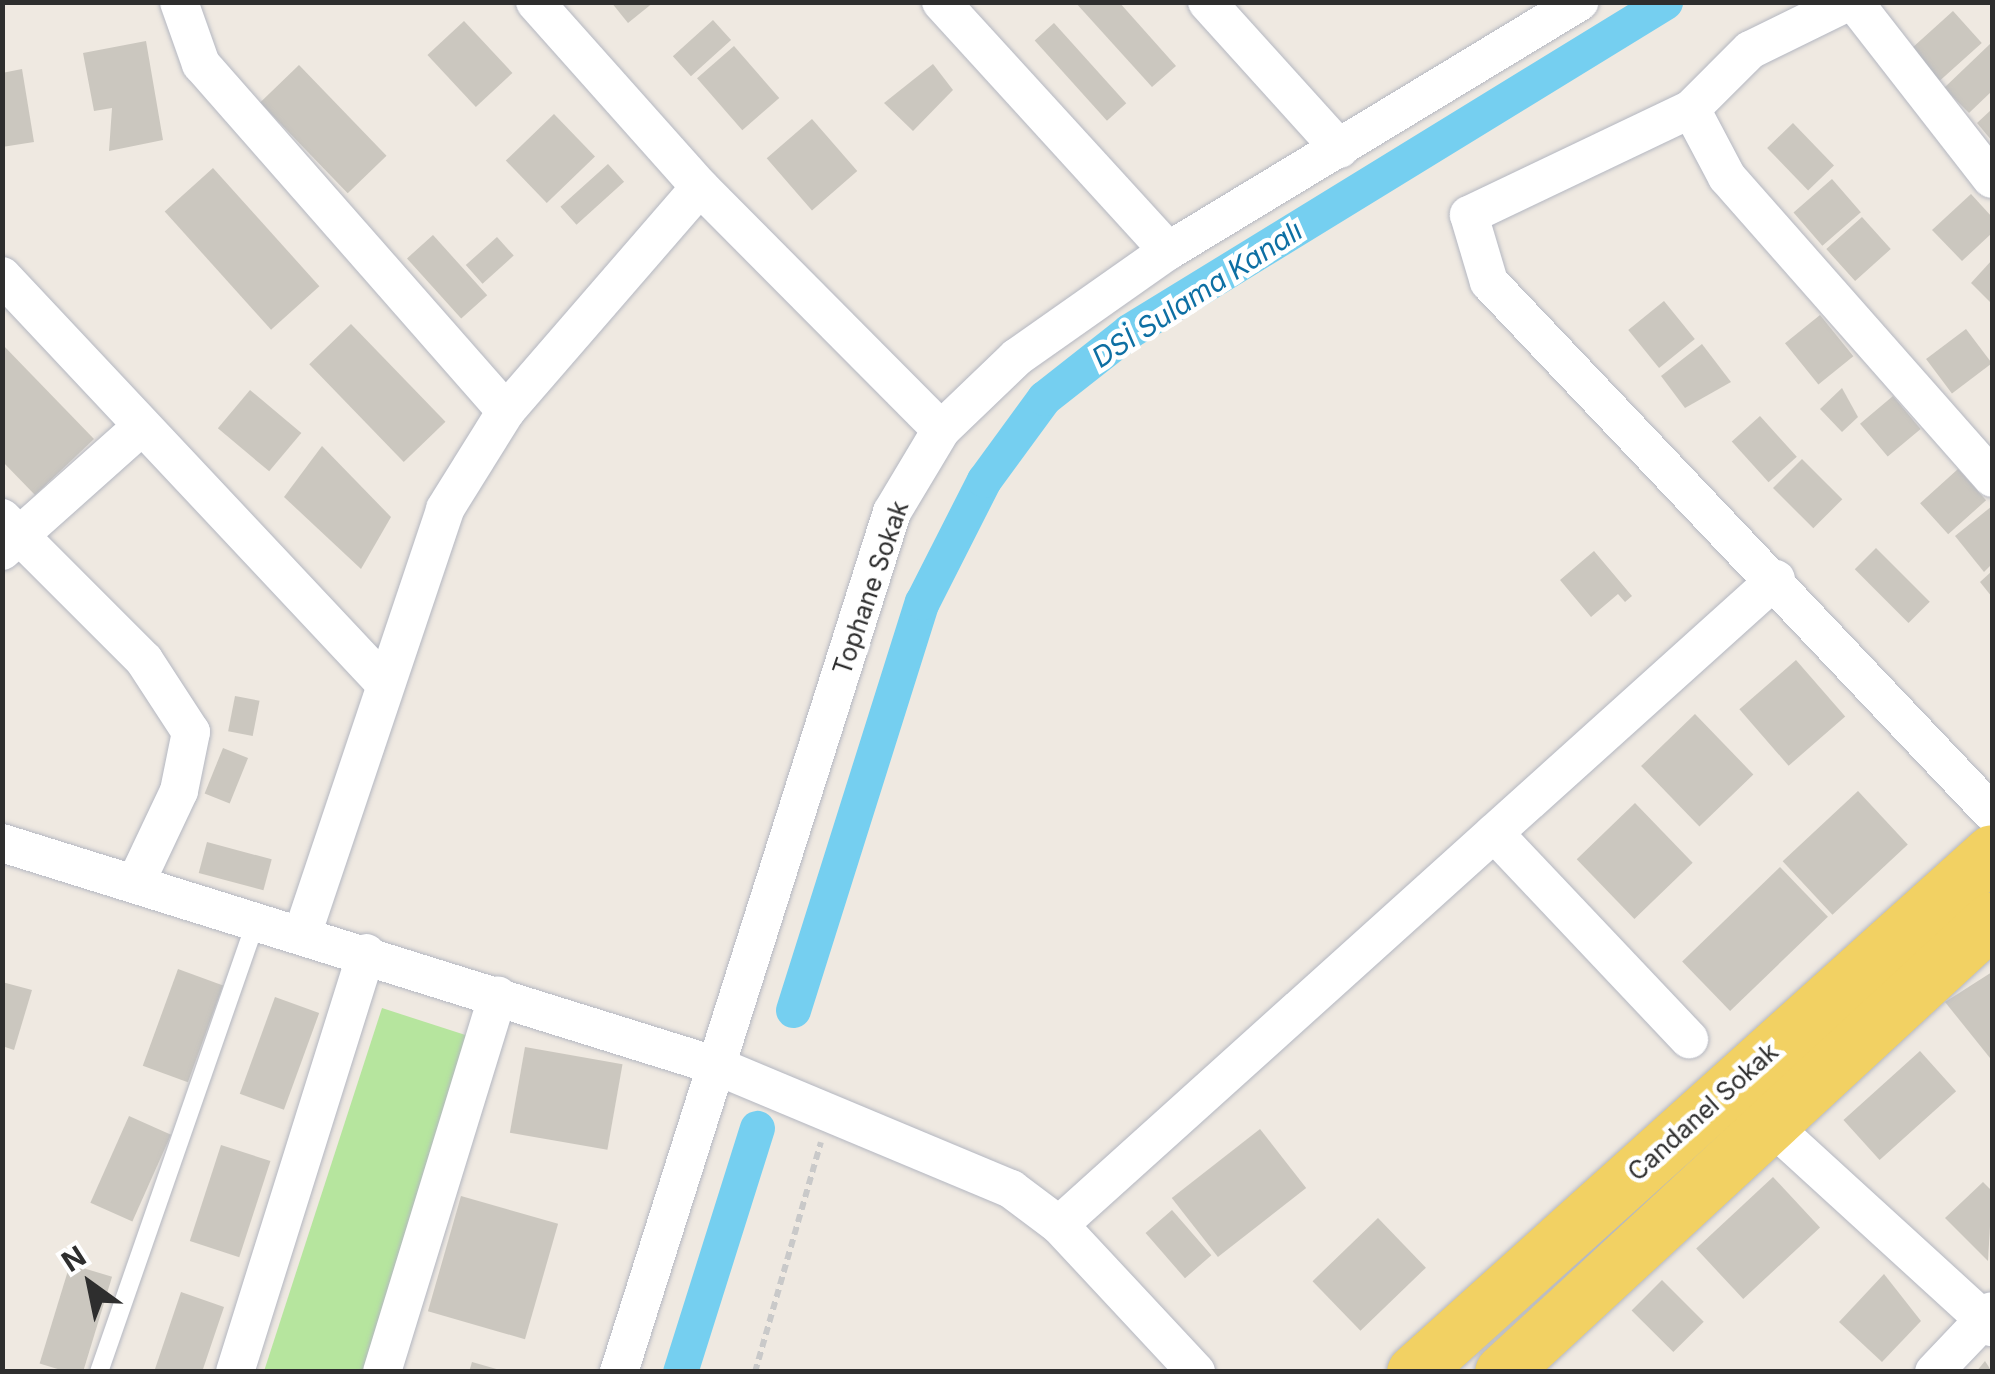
<!DOCTYPE html>
<html>
<head>
<meta charset="utf-8">
<style>
  body { margin:0 }
  #map { position:relative; width:1995px; height:1374px; overflow:hidden; background:#efe9e1; font-family:Inter,sans-serif }
  div>[style] { position:absolute }
  [style*='--x'] { left:calc(var(--x)*1px); top:calc(var(--y)*1px); width:calc(var(--w)*1px); rotate:calc(var(--a)*1deg) }
  .green>* { inset:0; background:#b6e59e; transform-origin:0 0 }
  .canal>* { height:35px; margin:-17.5px; padding:0 17.5px; transform-origin:17.5px; border-radius:17.5px; background:#75cff0 }
  .building>* { inset:0; background:#cbc7bf; transform-origin:0 0 }
  .path>* { height:6px; margin-top:-3px; transform-origin:0; background:repeating-linear-gradient(90deg,#c9c9c9 0 8px,transparent 0 13px) }
  .roads { filter:drop-shadow(0 0 2px #b4b7c1) drop-shadow(0 0 2px #b4b7c1) }
  .lane>* { height:18px; margin:-9px; padding:0 9px; transform-origin:9px; border-radius:9px; background:#fff }
  .street>* { height:38px; margin:-19px; padding:0 19px; transform-origin:19px; border-radius:19px; background:#fff }
  .primary>* { height:55px; margin:-27.5px; padding:0 27.5px; transform-origin:27.5px; border-radius:27.5px; background:#f2d163 }
  span { translate:-50% -50%; white-space:nowrap; text-align:center; line-height:1.15; -webkit-text-stroke:9px #fff; paint-order:stroke }
  .street-label { font-size:25px; color:#2e2e2e }
  .water-label { font-size:28px; color:#0d6fa3; font-style:italic }
  .frame { position:absolute; inset:0; border:5px solid #2e2e2e; pointer-events:none }
  .north { position:absolute; left:40px; top:1234px; width:100px; height:100px; -webkit-text-stroke:8px #fff; paint-order:stroke; rotate:327deg; font-size:28px; font-weight:700; line-height:40px; text-align:center; color:#2e2e2e }
  .north::after { content:''; display:block; margin:auto; width:35px; height:45px; background:#2e2e2e; clip-path:polygon(50% 0,100% 100%,50% 72%,0 100%) }
</style>
</head>
<body>
<div id="map">
  <div class="green">
    <div style="left:382px;top:1008px;width:95px;height:384px;rotate:18deg"></div>
  </div>
  <div class="canal">
    <div style="--x:793;--y:1010;--w:428;--a:-72.5"></div>
    <div style="--x:922;--y:602;--w:137;--a:-63.1"></div>
    <div style="--x:984;--y:480;--w:102;--a:-53.8"></div>
    <div style="--x:1044;--y:398;--w:108;--a:-38.2"></div>
    <div style="--x:1129;--y:331;--w:629;--a:-31.54"></div>
    <div style="--x:680;--y:1372;--w:256;--a:-72.5"></div>
  </div>
  <div class="building">
    <div style="clip-path:polygon(611px 2px,654px 2px,628px 23px)"></div>
    <div style="clip-path:polygon(1075px 2px,1119px 2px,1176px 66px,1152px 87px)"></div>
    <div style="left:1953px;top:11px;width:43px;height:57px;rotate:48deg"></div>
    <div style="left:713px;top:20px;width:27px;height:54px;rotate:48deg"></div>
    <div style="left:464px;top:21px;width:71px;height:50px;rotate:47deg"></div>
    <div style="left:1054px;top:23px;width:108px;height:26px;rotate:48deg"></div>
    <div style="clip-path:polygon(146px 41px,163px 140px,109px 151px,112px 108px,94px 111px,83px 53px)"></div>
    <div style="clip-path:polygon(1990px 44px,1992px 91px,1969px 113px,1944px 88px)"></div>
    <div style="left:734px;top:46px;width:69px;height:49px;rotate:49deg"></div>
    <div style="clip-path:polygon(933px 64px,953px 90px,913px 131px,884px 103px)"></div>
    <div style="left:299px;top:65px;width:126px;height:54px;rotate:46deg"></div>
    <div style="clip-path:polygon(22px 69px,34px 142px,2px 147px,2px 73px)"></div>
    <div style="clip-path:polygon(1992px 109px,1992px 141px,1977px 123px)"></div>
    <div style="left:554px;top:114px;width:59px;height:67px;rotate:46deg"></div>
    <div style="left:812px;top:119px;width:69px;height:60px;rotate:49deg"></div>
    <div style="left:1793px;top:123px;width:59px;height:36px;rotate:46deg"></div>
    <div style="left:608px;top:164px;width:24px;height:64px;rotate:48deg"></div>
    <div style="left:213px;top:168px;width:159px;height:65px;rotate:48deg"></div>
    <div style="left:1832px;top:179px;width:44px;height:51px;rotate:49deg"></div>
    <div style="clip-path:polygon(1971px 194px,1992px 217px,1992px 233px,1962px 261px,1932px 230px)"></div>
    <div style="left:1862px;top:217px;width:43px;height:48px;rotate:48deg"></div>
    <div style="left:433px;top:235px;width:81px;height:35px;rotate:48deg"></div>
    <div style="left:497px;top:237px;width:25px;height:42px;rotate:48deg"></div>
    <div style="clip-path:polygon(1992px 260px,1992px 304px,1971px 283px)"></div>
    <div style="left:1664px;top:301px;width:49px;height:46px;rotate:51deg"></div>
    <div style="left:1820px;top:315px;width:53px;height:45px;rotate:51deg"></div>
    <div style="left:351px;top:324px;width:136px;height:58px;rotate:46deg"></div>
    <div style="left:1966px;top:329px;width:43px;height:50px;rotate:53deg"></div>
    <div style="clip-path:polygon(2px 344px,94px 439px,35px 495px,2px 461px)"></div>
    <div style="clip-path:polygon(1702px 344px,1731px 382px,1685px 408px,1661px 376px)"></div>
    <div style="clip-path:polygon(1842px 388px,1858px 417px,1842px 432px,1820px 409px)"></div>
    <div style="left:250px;top:390px;width:67px;height:50px;rotate:40deg"></div>
    <div style="left:1893px;top:396px;width:43px;height:43px;rotate:50deg"></div>
    <div style="left:1760px;top:416px;width:55px;height:38px;rotate:48deg"></div>
    <div style="clip-path:polygon(322px 446px,391px 517px,361px 569px,284px 497px)"></div>
    <div style="left:1802px;top:459px;width:57px;height:41px;rotate:45deg"></div>
    <div style="left:1958px;top:469px;width:42px;height:51px;rotate:48deg"></div>
    <div style="clip-path:polygon(1992px 506px,1992px 564px,1984px 572px,1955px 536px)"></div>
    <div style="left:1876px;top:548px;width:76px;height:30px;rotate:45deg"></div>
    <div style="clip-path:polygon(1594px 551px,1632px 596px,1625px 602px,1618px 594px,1591px 617px,1560px 580px)"></div>
    <div style="clip-path:polygon(1992px 571px,1992px 597px,1980px 582px)"></div>
    <div style="left:1796px;top:660px;width:75px;height:75px;rotate:49deg"></div>
    <div style="left:235px;top:696px;width:25px;height:36px;rotate:11deg"></div>
    <div style="left:1695px;top:714px;width:84px;height:75px;rotate:46deg"></div>
    <div style="left:223px;top:748px;width:27px;height:49px;rotate:22deg"></div>
    <div style="left:1858px;top:791px;width:73px;height:103px;rotate:47deg"></div>
    <div style="left:1635px;top:803px;width:83px;height:81px;rotate:46deg"></div>
    <div style="left:207px;top:842px;width:67px;height:32px;rotate:15deg"></div>
    <div style="left:1780px;top:867px;width:69px;height:136px;rotate:46deg"></div>
    <div style="left:178px;top:969px;width:48px;height:103px;rotate:20deg"></div>
    <div style="clip-path:polygon(1992px 972px,1992px 1056px,1990px 1058px,1945px 1002px)"></div>
    <div style="clip-path:polygon(2px 982px,32px 990px,14px 1050px,2px 1046px)"></div>
    <div style="left:275px;top:997px;width:47px;height:103px;rotate:20deg"></div>
    <div style="left:525px;top:1047px;width:99px;height:87px;rotate:10deg"></div>
    <div style="left:1920px;top:1051px;width:54px;height:103px;rotate:48deg"></div>
    <div style="left:129px;top:1116px;width:46px;height:95px;rotate:24deg"></div>
    <div style="left:1260px;top:1129px;width:75px;height:112px;rotate:52deg"></div>
    <div style="left:221px;top:1145px;width:52px;height:101px;rotate:18deg"></div>
    <div style="left:1773px;top:1177px;width:69px;height:105px;rotate:47deg"></div>
    <div style="clip-path:polygon(1983px 1182px,1992px 1191px,1988px 1261px,1945px 1218px)"></div>
    <div style="left:461px;top:1196px;width:101px;height:120px;rotate:16deg"></div>
    <div style="left:1172px;top:1210px;width:60px;height:35px;rotate:49deg"></div>
    <div style="left:1378px;top:1218px;width:69px;height:91px;rotate:46deg"></div>
    <div style="left:70px;top:1264px;width:44px;height:104px;rotate:17deg"></div>
    <div style="clip-path:polygon(1884px 1274px,1921px 1321px,1882px 1362px,1839px 1322px)"></div>
    <div style="left:1662px;top:1280px;width:59px;height:43px;rotate:45deg"></div>
    <div style="clip-path:polygon(181px 1292px,224px 1307px,202px 1372px,154px 1372px)"></div>
    <div style="clip-path:polygon(1985px 1361px,1992px 1372px,1976px 1372px)"></div>
    <div style="clip-path:polygon(472px 1362px,500px 1370px,500px 1372px,469px 1372px)"></div>
  </div>
  <div class="path">
    <div style="--x:755;--y:1372;--w:239;--a:-74"></div>
  </div>
  <div class="roads">
    <div class="lane">
      <div style="--x:99;--y:1372;--w:480;--a:-70.8"></div>
    </div>
    <div class="street">
      <div style="--x:179;--y:2;--w:66;--a:70.5"></div>
      <div style="--x:201;--y:64;--w:462;--a:48.7"></div>
      <div style="--x:535;--y:2;--w:248;--a:48.3"></div>
      <div style="--x:700;--y:187;--w:342;--a:45.2"></div>
      <div style="--x:941;--y:2;--w:337;--a:47.6"></div>
      <div style="--x:1207;--y:2;--w:198;--a:47.9"></div>
      <div style="--x:1848;--y:2;--w:109;--a:153.9"></div>
      <div style="--x:1750;--y:50;--w:83;--a:135"></div>
      <div style="--x:1691;--y:109;--w:77;--a:62.1"></div>
      <div style="--x:1727;--y:177;--w:401;--a:48.6"></div>
      <div style="--x:1854;--y:2;--w:224;--a:52.1"></div>
      <div style="--x:1691;--y:109;--w:246;--a:154.5"></div>
      <div style="--x:1469;--y:215;--w:70;--a:73.4"></div>
      <div style="--x:1489;--y:282;--w:731;--a:46.55"></div>
      <div style="--x:2;--y:276;--w:560;--a:46.81"></div>
      <div style="--x:2;--y:518;--w:201;--a:45"></div>
      <div style="--x:144;--y:660;--w:86;--a:56.9"></div>
      <div style="--x:191;--y:732;--w:60;--a:101.5"></div>
      <div style="--x:179;--y:791;--w:101;--a:115.3"></div>
      <div style="--x:2;--y:551;--w:185;--a:-41.7"></div>
      <div style="--x:1494;--y:833;--w:284;--a:46.6"></div>
      <div style="--x:2;--y:843;--w:749;--a:17.32"></div>
      <div style="--x:717;--y:1066;--w:319;--a:22.7"></div>
      <div style="--x:1011;--y:1189;--w:60;--a:36.9"></div>
      <div style="--x:1059;--y:1225;--w:201;--a:47"></div>
      <div style="--x:303;--y:932;--w:446;--a:-71.4"></div>
      <div style="--x:445;--y:509;--w:115;--a:-58.1"></div>
      <div style="--x:506;--y:411;--w:296;--a:-49.1"></div>
      <div style="--x:1773;--y:1127;--w:297;--a:42.4"></div>
      <div style="--x:1059;--y:1225;--w:965;--a:-42.02"></div>
      <div style="--x:235;--y:1372;--w:439;--a:-72.6"></div>
      <div style="--x:382;--y:1372;--w:394;--a:-72.9"></div>
      <div style="--x:619;--y:1372;--w:902;--a:-72.39"></div>
      <div style="--x:892;--y:512;--w:96;--a:-59.1"></div>
      <div style="--x:941;--y:430;--w:105;--a:-43.8"></div>
      <div style="--x:1017;--y:357;--w:184;--a:-35.1"></div>
      <div style="--x:1168;--y:251;--w:481;--a:-31.2"></div>
      <div style="--x:1934;--y:1372;--w:84;--a:-46.4"></div>
    </div>
    <div class="primary">
      <div style="--x:1414;--y:1372;--w:777;--a:-41.98"></div>
      <div style="--x:1502;--y:1372;--w:667;--a:-42.75"></div>
    </div>
  </div>
  <div class="street-label">
    <span style="left:871px;top:588px;rotate:-71deg">Tophane Sokak</span>
    <span style="left:1703px;top:1112px;rotate:-42deg">Candanel Sokak</span>
  </div>
  <div class="water-label">
    <span style="left:1197px;top:294px;rotate:-33deg">DSİ Sulama Kanalı</span>
  </div>
  <div class="frame"></div>
  <div class="north">N</div>
</div>
</body>
</html>
